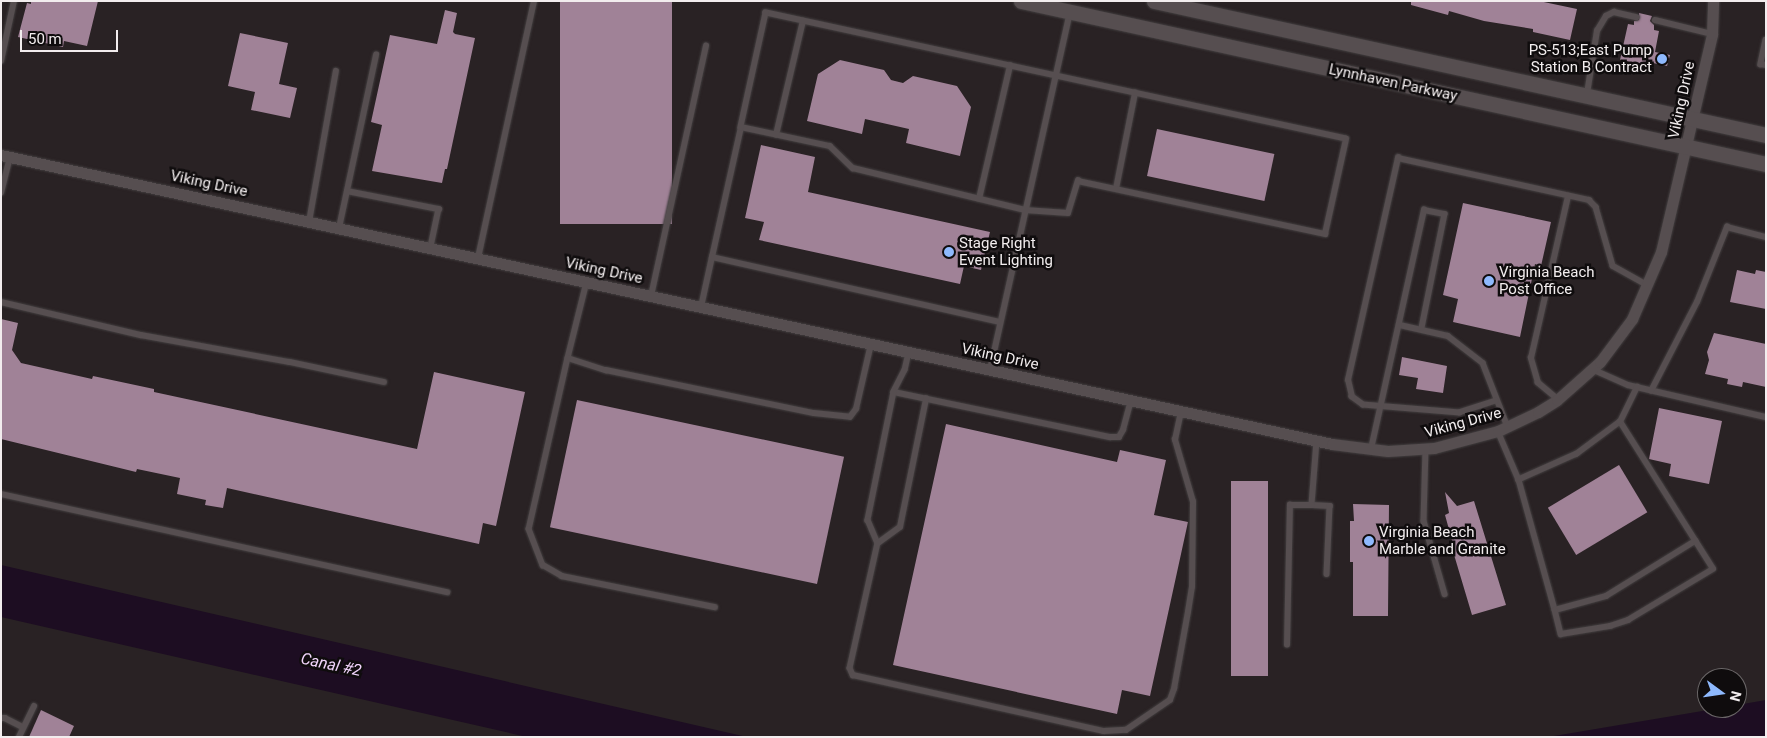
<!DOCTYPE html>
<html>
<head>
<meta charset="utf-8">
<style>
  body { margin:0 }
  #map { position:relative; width:1767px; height:738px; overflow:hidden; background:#292224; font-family:Roboto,sans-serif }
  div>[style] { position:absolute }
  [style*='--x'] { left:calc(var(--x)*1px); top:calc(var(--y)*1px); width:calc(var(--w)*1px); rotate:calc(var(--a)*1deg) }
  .water>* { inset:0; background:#1d0d22 }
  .building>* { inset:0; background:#a08297; transform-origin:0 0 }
  .roads { filter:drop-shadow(0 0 1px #423e3f) drop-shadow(0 0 1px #423e3f) }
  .lane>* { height:5.5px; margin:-2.75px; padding:0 2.75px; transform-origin:2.75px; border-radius:2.75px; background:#564e50 }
  .street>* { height:11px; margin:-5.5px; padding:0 5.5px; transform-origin:5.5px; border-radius:5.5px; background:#564e50 }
  .secondary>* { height:15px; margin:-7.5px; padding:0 7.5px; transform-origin:7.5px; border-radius:7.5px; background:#564e50 }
  .dots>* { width:14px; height:14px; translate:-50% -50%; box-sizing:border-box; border:2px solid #0f0c0d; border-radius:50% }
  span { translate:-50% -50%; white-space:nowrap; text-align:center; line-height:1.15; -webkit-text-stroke:5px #0f0c0d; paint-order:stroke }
  .poi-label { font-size:15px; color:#f2edee }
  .right { translate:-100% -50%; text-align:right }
  .left { translate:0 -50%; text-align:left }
  .street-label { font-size:15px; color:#f2edee }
  .water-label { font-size:16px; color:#f1d4fb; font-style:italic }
  .frame { position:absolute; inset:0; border:2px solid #f2edee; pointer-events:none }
  .north { position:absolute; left:1697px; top:668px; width:50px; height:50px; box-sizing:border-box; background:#0f0c0d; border:1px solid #6a6667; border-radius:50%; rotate:104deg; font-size:14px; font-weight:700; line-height:20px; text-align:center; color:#f2edee }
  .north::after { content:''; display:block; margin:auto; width:18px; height:22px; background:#8eb9fd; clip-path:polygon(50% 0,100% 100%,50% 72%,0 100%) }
  .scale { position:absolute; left:20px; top:30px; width:98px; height:22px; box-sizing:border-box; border:2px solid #f2edee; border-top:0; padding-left:6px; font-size:15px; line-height:18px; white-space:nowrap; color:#f2edee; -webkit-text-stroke:4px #0f0c0d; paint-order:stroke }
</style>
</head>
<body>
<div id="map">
  <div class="water">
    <div style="clip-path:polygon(1px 565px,747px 737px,527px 737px,1px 617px)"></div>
    <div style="clip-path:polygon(1766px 700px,1766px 737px,1548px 737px,1720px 708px,1737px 708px,1737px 705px)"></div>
  </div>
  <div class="building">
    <div style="clip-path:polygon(31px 1px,98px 1px,87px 46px,64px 41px,63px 47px,18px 37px,27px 3px,31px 4px)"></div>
    <div style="left:560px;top:1px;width:112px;height:223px"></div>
    <div style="clip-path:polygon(1411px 1px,1539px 1px,1577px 9px,1570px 40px,1533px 32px,1533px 29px,1484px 21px,1449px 11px,1448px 15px,1411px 5px)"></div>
    <div style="clip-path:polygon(445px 10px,457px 13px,453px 32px,455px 34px,475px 38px,447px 169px,445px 169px,442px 183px,372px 171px,382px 125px,371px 122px,390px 35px,437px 44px)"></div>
    <div style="clip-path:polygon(1639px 13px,1652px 16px,1650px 21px,1654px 25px,1654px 30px,1659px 31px,1655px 52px,1670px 55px,1667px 66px,1653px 63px,1652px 68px,1620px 60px,1628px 24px,1634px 25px,1634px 21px,1639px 20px)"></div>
    <div style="clip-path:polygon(240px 33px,288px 43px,279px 84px,297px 88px,290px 118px,251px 110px,255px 92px,228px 86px)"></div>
    <div style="clip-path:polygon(840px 60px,884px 70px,891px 80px,903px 83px,913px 76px,957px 86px,971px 107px,960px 156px,906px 143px,909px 129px,865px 119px,862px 134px,807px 121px,818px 74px)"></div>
    <div style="left:1157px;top:129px;width:120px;height:48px;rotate:12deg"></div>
    <div style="clip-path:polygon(761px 145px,815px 157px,808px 192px,990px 232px,981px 270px,964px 266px,960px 284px,759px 240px,764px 222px,745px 218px)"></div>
    <div style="clip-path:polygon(1463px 203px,1551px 222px,1541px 266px,1535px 264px,1520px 337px,1453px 322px,1458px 299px,1443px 295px)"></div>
    <div style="clip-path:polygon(1737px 270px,1755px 274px,1756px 270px,1766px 272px,1766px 309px,1730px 302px)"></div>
    <div style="clip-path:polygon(1px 319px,18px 323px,12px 350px,21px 363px,92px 379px,93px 376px,154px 389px,154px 392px,417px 449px,434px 372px,525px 392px,496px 526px,483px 523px,479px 544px,227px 488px,223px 508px,205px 505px,206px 500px,177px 494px,180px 478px,137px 469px,136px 472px,1px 439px)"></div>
    <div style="clip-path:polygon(1714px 333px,1766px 344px,1766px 387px,1743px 382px,1742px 387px,1727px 384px,1728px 379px,1705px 374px,1709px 360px,1707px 352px)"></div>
    <div style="clip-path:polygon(1402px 357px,1447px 366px,1443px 393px,1416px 389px,1418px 378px,1399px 375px)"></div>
    <div style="left:577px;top:400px;width:273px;height:130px;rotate:12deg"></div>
    <div style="clip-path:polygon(1659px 408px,1722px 421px,1709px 484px,1669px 476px,1671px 464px,1649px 459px)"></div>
    <div style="clip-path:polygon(946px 424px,1117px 462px,1120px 450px,1166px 460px,1154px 515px,1188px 522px,1150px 696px,1122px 690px,1117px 714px,893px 665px)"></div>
    <div style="left:1619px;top:465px;width:55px;height:83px;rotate:59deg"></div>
    <div style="left:1231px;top:481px;width:37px;height:195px"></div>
    <div style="clip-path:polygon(1445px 492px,1457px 506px,1474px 501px,1506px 605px,1472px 615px,1452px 548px,1453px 544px,1445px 515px,1449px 513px)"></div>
    <div style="clip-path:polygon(1353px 504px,1389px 505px,1388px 616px,1353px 616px,1353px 562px,1350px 562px,1350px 521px,1354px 521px)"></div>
    <div style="clip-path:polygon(41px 710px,74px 726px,69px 737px,29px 737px)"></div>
  </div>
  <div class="roads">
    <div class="lane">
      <div style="--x:1655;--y:20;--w:59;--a:13.8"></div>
      <div style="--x:1766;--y:40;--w:25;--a:102"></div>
      <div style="--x:1761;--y:64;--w:5;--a:11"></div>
      <div style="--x:1;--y:61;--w:61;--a:-77.8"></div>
      <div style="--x:1587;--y:94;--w:64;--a:-81"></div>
      <div style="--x:1597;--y:31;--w:17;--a:-59"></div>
      <div style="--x:1606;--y:16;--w:9;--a:-27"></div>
      <div style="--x:1614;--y:12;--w:23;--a:13"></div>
      <div style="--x:776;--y:135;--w:117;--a:-76.7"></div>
      <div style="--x:1116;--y:189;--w:98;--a:-78.8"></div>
      <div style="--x:347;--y:191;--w:94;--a:11.1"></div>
      <div style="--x:439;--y:209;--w:40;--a:102"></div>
      <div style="--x:1;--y:193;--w:37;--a:-76"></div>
      <div style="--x:979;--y:199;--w:137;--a:-76.9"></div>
      <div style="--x:309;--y:222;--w:153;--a:-79.9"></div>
      <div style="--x:339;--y:228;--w:177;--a:-77.9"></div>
      <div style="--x:712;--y:257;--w:133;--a:-77.4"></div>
      <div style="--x:741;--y:127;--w:91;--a:12.1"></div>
      <div style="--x:830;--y:146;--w:32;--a:44"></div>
      <div style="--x:853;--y:168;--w:177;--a:13.7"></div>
      <div style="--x:1025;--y:210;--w:43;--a:4"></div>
      <div style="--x:1068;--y:213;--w:34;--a:-73"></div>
      <div style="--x:1078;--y:181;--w:253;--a:12.1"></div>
      <div style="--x:1325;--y:234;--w:97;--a:-77.5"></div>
      <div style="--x:1346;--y:139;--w:594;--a:-167.74"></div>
      <div style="--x:766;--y:13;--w:117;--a:102.4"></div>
      <div style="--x:478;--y:258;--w:263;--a:-77.7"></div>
      <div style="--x:587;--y:282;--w:78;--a:104"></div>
      <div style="--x:568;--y:358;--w:40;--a:18"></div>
      <div style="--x:606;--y:370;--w:212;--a:11.7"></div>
      <div style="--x:814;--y:413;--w:36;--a:6"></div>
      <div style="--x:850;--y:417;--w:10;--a:-53"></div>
      <div style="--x:856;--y:409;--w:67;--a:-77"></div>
      <div style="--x:651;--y:296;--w:256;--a:-77.6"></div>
      <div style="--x:1;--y:302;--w:144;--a:13.3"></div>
      <div style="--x:141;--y:335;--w:151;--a:10.3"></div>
      <div style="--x:290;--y:362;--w:96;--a:12"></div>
      <div style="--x:701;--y:307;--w:51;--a:-77.6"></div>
      <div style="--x:712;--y:257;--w:295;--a:12.7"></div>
      <div style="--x:1400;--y:325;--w:49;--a:12.9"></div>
      <div style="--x:1448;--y:336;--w:44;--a:37.6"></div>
      <div style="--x:1483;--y:363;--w:69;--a:68.7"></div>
      <div style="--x:909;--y:353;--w:17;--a:103"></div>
      <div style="--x:905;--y:370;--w:25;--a:117"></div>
      <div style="--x:894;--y:392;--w:221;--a:11.8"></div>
      <div style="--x:1110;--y:437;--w:9;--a:0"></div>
      <div style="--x:1119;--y:437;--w:8;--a:-60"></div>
      <div style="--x:1123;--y:430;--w:30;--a:-75"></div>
      <div style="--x:568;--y:358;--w:175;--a:102.8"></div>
      <div style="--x:529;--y:529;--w:39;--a:69"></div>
      <div style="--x:543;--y:565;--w:22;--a:30"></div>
      <div style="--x:562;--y:576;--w:156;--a:11.5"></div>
      <div style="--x:1592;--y:369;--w:39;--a:24"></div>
      <div style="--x:1628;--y:385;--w:142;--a:13.1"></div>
      <div style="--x:990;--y:370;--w:367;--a:-77.4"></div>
      <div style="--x:1651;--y:391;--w:100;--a:-62.7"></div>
      <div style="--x:1697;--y:302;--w:81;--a:-68.2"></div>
      <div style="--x:1727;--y:227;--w:40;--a:14.4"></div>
      <div style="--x:894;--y:392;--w:131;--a:101.5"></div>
      <div style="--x:868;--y:520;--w:25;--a:67"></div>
      <div style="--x:878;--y:543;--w:27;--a:-36"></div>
      <div style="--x:900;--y:527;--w:131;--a:-78.5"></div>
      <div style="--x:1557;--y:399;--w:25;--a:-140"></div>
      <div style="--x:1538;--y:383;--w:26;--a:-106"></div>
      <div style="--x:1531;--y:358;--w:166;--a:-77.1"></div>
      <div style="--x:1496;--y:401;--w:38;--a:162"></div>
      <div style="--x:1460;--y:413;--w:97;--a:-175.3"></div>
      <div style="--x:1363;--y:405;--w:14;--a:-144"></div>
      <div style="--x:1352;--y:397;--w:17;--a:-103"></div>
      <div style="--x:1348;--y:380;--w:228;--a:-77.3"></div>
      <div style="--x:1398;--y:158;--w:196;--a:12.4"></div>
      <div style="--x:1589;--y:200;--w:10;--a:45"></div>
      <div style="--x:1596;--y:207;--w:61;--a:73.9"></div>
      <div style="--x:1613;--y:266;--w:39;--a:29"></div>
      <div style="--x:1620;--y:422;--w:54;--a:143.3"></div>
      <div style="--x:1577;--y:454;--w:64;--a:155.9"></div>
      <div style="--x:1519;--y:480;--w:135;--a:74.5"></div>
      <div style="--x:1555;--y:610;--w:53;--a:-15.4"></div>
      <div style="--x:1606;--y:596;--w:105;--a:-31.7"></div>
      <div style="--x:1498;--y:431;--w:53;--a:66.8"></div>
      <div style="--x:1317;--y:441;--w:64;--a:94.5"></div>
      <div style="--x:1312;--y:505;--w:18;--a:3"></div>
      <div style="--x:1330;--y:506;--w:68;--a:92.5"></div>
      <div style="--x:1371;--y:449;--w:245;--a:-77.5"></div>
      <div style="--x:1424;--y:210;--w:21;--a:11"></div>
      <div style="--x:1445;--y:214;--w:116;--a:101.4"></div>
      <div style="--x:1426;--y:449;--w:72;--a:91.6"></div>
      <div style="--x:1424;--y:521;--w:76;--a:74"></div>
      <div style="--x:1;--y:494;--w:457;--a:12.4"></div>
      <div style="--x:878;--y:543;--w:128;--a:102.6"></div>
      <div style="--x:850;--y:668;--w:8;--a:67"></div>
      <div style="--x:853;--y:675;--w:257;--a:12.6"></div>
      <div style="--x:1104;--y:731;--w:22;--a:-3"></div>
      <div style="--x:1126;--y:730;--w:53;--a:-34.3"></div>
      <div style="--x:1170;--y:700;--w:12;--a:-70"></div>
      <div style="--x:1174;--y:689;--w:78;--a:-79.7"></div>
      <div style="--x:1188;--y:612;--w:25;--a:-81"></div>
      <div style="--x:1192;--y:587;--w:85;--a:-89.3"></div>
      <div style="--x:1193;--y:502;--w:65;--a:-106.2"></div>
      <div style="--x:1175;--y:440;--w:29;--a:-78"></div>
      <div style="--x:1555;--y:610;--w:25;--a:76"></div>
      <div style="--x:1561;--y:634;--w:50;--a:-9.3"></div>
      <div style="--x:1610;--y:626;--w:19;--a:-18"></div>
      <div style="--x:1628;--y:620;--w:99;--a:-31"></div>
      <div style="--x:1713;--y:569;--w:174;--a:-122.3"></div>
      <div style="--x:1620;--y:422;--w:39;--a:-64"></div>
      <div style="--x:1287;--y:645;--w:140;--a:-88.8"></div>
      <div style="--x:1290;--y:505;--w:22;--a:0"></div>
      <div style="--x:1;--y:718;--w:4;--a:0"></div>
      <div style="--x:5;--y:718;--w:20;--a:27"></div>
      <div style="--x:19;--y:737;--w:34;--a:-64"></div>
    </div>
    <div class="street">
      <div style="--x:1;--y:155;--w:1362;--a:12.25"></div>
      <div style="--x:1332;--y:444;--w:56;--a:7.1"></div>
      <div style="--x:1388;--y:451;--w:46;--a:-3.7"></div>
      <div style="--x:1434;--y:448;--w:66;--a:-14.9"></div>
      <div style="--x:1498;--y:431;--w:44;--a:-25.4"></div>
      <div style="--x:1538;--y:412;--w:22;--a:-32"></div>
      <div style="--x:1557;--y:400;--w:57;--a:-41.5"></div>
      <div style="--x:1600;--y:362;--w:54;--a:-53.3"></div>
      <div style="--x:1632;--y:319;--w:73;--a:-66.6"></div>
      <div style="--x:1661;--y:252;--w:224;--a:-76.8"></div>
      <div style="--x:1712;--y:34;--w:33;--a:-88"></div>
    </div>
    <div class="secondary">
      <div style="--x:1021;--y:1;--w:763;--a:12.34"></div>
      <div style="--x:1154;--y:1;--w:626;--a:12.35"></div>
    </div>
  </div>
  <div class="dots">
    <div style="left:1662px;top:59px;background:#8eb9fd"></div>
    <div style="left:949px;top:252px;background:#8eb9fd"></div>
    <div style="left:1489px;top:281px;background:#8eb9fd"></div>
    <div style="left:1369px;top:541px;background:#8eb9fd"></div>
  </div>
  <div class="poi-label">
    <span class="right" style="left:1652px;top:59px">PS-513;East Pump<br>Station B Contract</span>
    <span class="left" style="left:959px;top:252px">Stage Right<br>Event Lighting</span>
    <span class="left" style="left:1499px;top:281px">Virginia Beach<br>Post Office</span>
    <span class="left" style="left:1379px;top:541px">Virginia Beach<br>Marble and Granite</span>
  </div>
  <div class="street-label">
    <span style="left:1393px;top:83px;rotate:12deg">Lynnhaven Parkway</span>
    <span style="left:1682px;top:100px;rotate:-78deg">Viking Drive</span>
    <span style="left:209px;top:184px;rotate:12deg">Viking Drive</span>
    <span style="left:604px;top:271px;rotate:12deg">Viking Drive</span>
    <span style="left:1000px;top:357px;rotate:12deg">Viking Drive</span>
    <span style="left:1463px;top:423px;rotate:-15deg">Viking Drive</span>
  </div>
  <div class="water-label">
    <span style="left:331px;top:665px;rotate:12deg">Canal #2</span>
  </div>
  <div class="frame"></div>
  <div class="north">N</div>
  <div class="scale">50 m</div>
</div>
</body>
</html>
